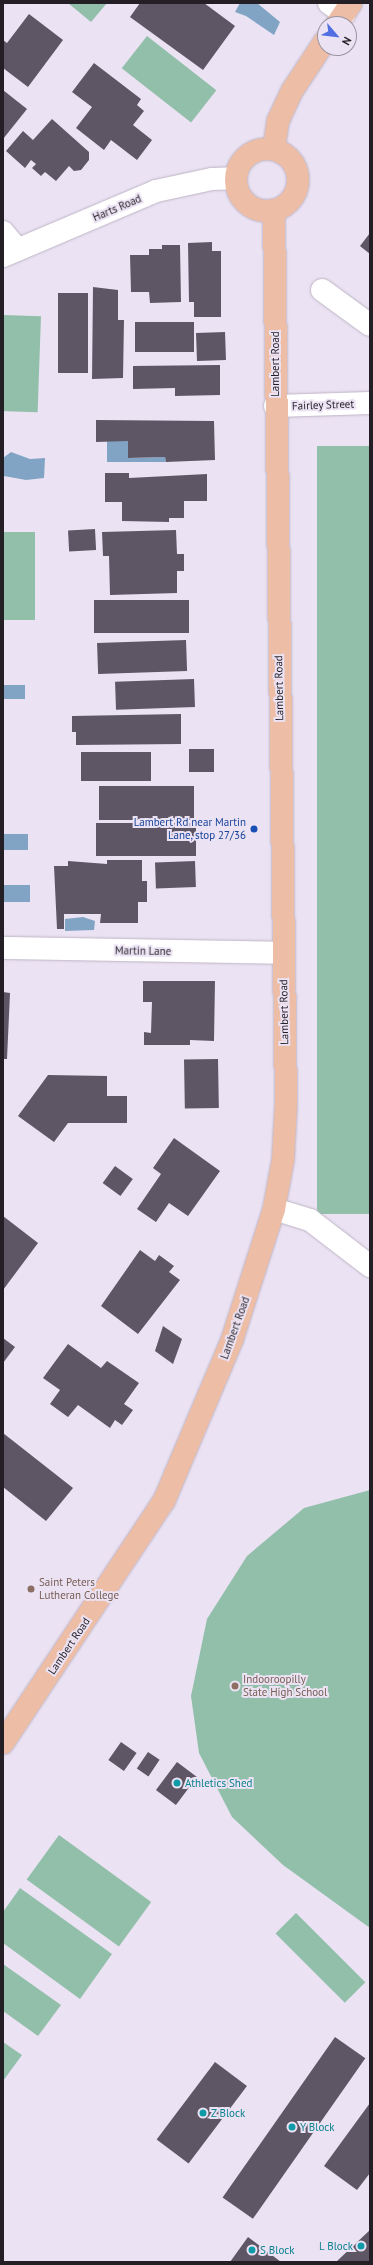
<!DOCTYPE html>
<html>
<head>
<meta charset="utf-8">
<style>
  body { margin:0 }
  #map { position:relative; width:373px; height:2265px; overflow:hidden; background:#ebe2f3; font-family:"PT Sans",sans-serif }
  div>[style] { position:absolute }
  [style*='--x'] { left:calc(var(--x)*1px); top:calc(var(--y)*1px); width:calc(var(--w)*1px); rotate:calc(var(--a)*1deg) }
  .green>* { inset:0; background:#92bfaa; transform-origin:0 0 }
  .water>* { inset:0; background:#81a4c5; transform-origin:0 0 }
  .building>* { inset:0; background:#5e5665; transform-origin:0 0 }
  .roads { filter:drop-shadow(0 0 1px #beb5c5) drop-shadow(0 0 1px #beb5c5) }
  .minor>* { height:22px; margin:-11px; padding:0 11px; transform-origin:11px; border-radius:11px; background:#fff }
  .major>* { height:22px; margin:-11px; padding:0 11px; transform-origin:11px; border-radius:11px; background:#edbda6 }
  .major>.ring { margin:-11px; padding:0; box-sizing:content-box; background:none; border:22px solid #edbda6; border-radius:50% }
  .dots>* { width:11px; height:11px; translate:-50% -50%; box-sizing:border-box; border:2px solid #ebe2f3; border-radius:50% }
  span { translate:-50% -50%; white-space:nowrap; text-align:center; line-height:1.15; -webkit-text-stroke:4px #ebe2f3; paint-order:stroke }
  .street-label { font-size:11px; color:#231f25 }
  .transit-label { font-size:11px; color:#164399 }
  .right { translate:-100% -50%; text-align:right }
  .education-label { font-size:11px; color:#785e54 }
  .left { translate:0 -50%; text-align:left }
  .culture-label { font-size:11px; color:#0d838f }
  .frame { position:absolute; inset:0; border:4px solid #231f25; pointer-events:none }
  .north { position:absolute; left:317px; top:16px; width:40px; height:40px; box-sizing:border-box; background:#ebe2f3; border:1px solid #9b94a1; border-radius:50%; rotate:118deg; font-size:11px; font-weight:700; line-height:16px; text-align:center; color:#231f25 }
  .north::after { content:''; display:block; margin:auto; width:14px; height:18px; background:#516fe3; clip-path:polygon(50% 0,100% 100%,50% 72%,0 100%) }
</style>
</head>
<body>
<div id="map">
  <div class="green">
    <div style="clip-path:polygon(68px 3px,107px 3px,91px 22px)"></div>
    <div style="left:147px;top:36px;width:88px;height:41px;rotate:38deg"></div>
    <div style="left:3px;top:315px;width:38px;height:96px;rotate:2deg"></div>
    <div style="left:370px;top:446px;width:768px;height:53px;rotate:90deg"></div>
    <div style="left:3px;top:532px;width:32px;height:88px"></div>
    <div style="clip-path:polygon(370px 1490px,370px 1928px,283px 1865px,232px 1817px,199px 1753px,191px 1696px,207px 1619px,247px 1556px,304px 1508px)"></div>
    <div style="left:59px;top:1835px;width:114px;height:55px;rotate:36deg"></div>
    <div style="clip-path:polygon(20px 1888px,112px 1954px,80px 1999px,3px 1943px,3px 1912px)"></div>
    <div style="left:296px;top:1913px;width:98px;height:29px;rotate:45deg"></div>
    <div style="clip-path:polygon(3px 1964px,61px 2005px,38px 2036px,3px 2011px)"></div>
    <div style="clip-path:polygon(3px 2042px,22px 2055px,3px 2081px)"></div>
  </div>
  <div class="water">
    <div style="clip-path:polygon(240px 3px,257px 3px,280px 22px,274px 35px,246px 16px,235px 12px)"></div>
    <div style="clip-path:polygon(107px 441px,128px 441px,128px 458px,165px 457px,166px 462px,107px 462px)"></div>
    <div style="clip-path:polygon(11px 452px,30px 459px,45px 458px,44px 478px,26px 480px,4px 476px,3px 458px)"></div>
    <div style="left:3px;top:685px;width:22px;height:14px"></div>
    <div style="left:3px;top:834px;width:25px;height:16px"></div>
    <div style="left:3px;top:885px;width:27px;height:17px"></div>
    <div style="clip-path:polygon(83px 917px,95px 921px,94px 930px,65px 931px,65px 919px)"></div>
  </div>
  <div class="building">
    <div style="clip-path:polygon(140px 3px,204px 3px,235px 26px,203px 70px,130px 17px)"></div>
    <div style="clip-path:polygon(29px 14px,63px 40px,28px 87px,3px 68px,3px 40px,7px 43px)"></div>
    <div style="clip-path:polygon(94px 63px,141px 99px,137px 105px,144px 111px,133px 125px,152px 140px,137px 160px,111px 140px,104px 150px,76px 128px,92px 107px,72px 92px)"></div>
    <div style="clip-path:polygon(3px 90px,27px 109px,3px 139px)"></div>
    <div style="clip-path:polygon(52px 119px,89px 152px,89px 160px,81px 170px,74px 171px,69px 166px,56px 181px,45px 172px,41px 176px,32px 168px,36px 164px,31px 160px,25px 168px,6px 151px,23px 131px,33px 140px)"></div>
    <div style="clip-path:polygon(370px 233px,370px 254px,360px 246px)"></div>
    <div style="clip-path:polygon(212px 242px,212px 251px,221px 251px,221px 317px,194px 317px,194px 302px,189px 302px,188px 243px)"></div>
    <div style="clip-path:polygon(162px 245px,180px 245px,181px 302px,150px 303px,149px 292px,131px 292px,130px 255px,149px 255px,149px 249px,162px 249px)"></div>
    <div style="clip-path:polygon(93px 287px,118px 290px,118px 320px,124px 320px,123px 378px,92px 379px)"></div>
    <div style="left:58px;top:293px;width:30px;height:80px"></div>
    <div style="left:194px;top:322px;width:30px;height:59px;rotate:90deg"></div>
    <div style="left:225px;top:332px;width:28px;height:29px;rotate:88deg"></div>
    <div style="clip-path:polygon(220px 365px,220px 395px,175px 396px,175px 388px,133px 389px,133px 366px)"></div>
    <div style="clip-path:polygon(96px 420px,214px 421px,215px 460px,166px 462px,165px 457px,128px 458px,128px 441px,96px 442px)"></div>
    <div style="clip-path:polygon(105px 473px,129px 473px,129px 478px,207px 474px,207px 501px,184px 501px,184px 518px,169px 518px,169px 522px,122px 521px,122px 502px,105px 502px)"></div>
    <div style="left:95px;top:529px;width:21px;height:27px;rotate:87deg"></div>
    <div style="clip-path:polygon(176px 530px,177px 554px,184px 554px,184px 571px,177px 571px,177px 593px,110px 595px,109px 556px,103px 556px,102px 532px)"></div>
    <div style="left:189px;top:600px;width:33px;height:95px;rotate:90deg"></div>
    <div style="left:186px;top:640px;width:31px;height:89px;rotate:88deg"></div>
    <div style="left:194px;top:679px;width:28px;height:79px;rotate:88deg"></div>
    <div style="clip-path:polygon(181px 714px,181px 744px,76px 745px,76px 732px,72px 732px,72px 716px)"></div>
    <div style="left:189px;top:749px;width:25px;height:23px"></div>
    <div style="left:81px;top:752px;width:70px;height:29px"></div>
    <div style="left:194px;top:786px;width:34px;height:95px;rotate:90deg"></div>
    <div style="left:196px;top:823px;width:33px;height:100px;rotate:90deg"></div>
    <div style="clip-path:polygon(107px 860px,142px 860px,142px 881px,147px 881px,147px 902px,138px 902px,138px 923px,100px 923px,101px 914px,64px 914px,64px 929px,57px 929px,54px 866px,68px 866px,68px 861px,107px 864px)"></div>
    <div style="left:195px;top:861px;width:26px;height:40px;rotate:88deg"></div>
    <div style="clip-path:polygon(143px 981px,215px 981px,214px 1041px,190px 1040px,190px 1045px,144px 1045px,144px 1032px,151px 1033px,152px 1002px,143px 1002px)"></div>
    <div style="clip-path:polygon(3px 992px,10px 993px,7px 1059px,3px 1059px)"></div>
    <div style="left:218px;top:1059px;width:49px;height:34px;rotate:89deg"></div>
    <div style="clip-path:polygon(48px 1075px,107px 1076px,107px 1096px,127px 1096px,127px 1123px,68px 1123px,54px 1142px,18px 1116px)"></div>
    <div style="clip-path:polygon(174px 1138px,220px 1171px,188px 1216px,169px 1203px,156px 1222px,137px 1209px,161px 1174px,153px 1168px)"></div>
    <div style="left:115px;top:1166px;width:22px;height:21px;rotate:36deg"></div>
    <div style="clip-path:polygon(3px 1216px,38px 1243px,3px 1290px)"></div>
    <div style="clip-path:polygon(140px 1250px,155px 1261px,159px 1255px,174px 1266px,169px 1272px,180px 1280px,138px 1334px,101px 1306px)"></div>
    <div style="clip-path:polygon(163px 1326px,182px 1339px,173px 1364px,155px 1351px)"></div>
    <div style="clip-path:polygon(3px 1338px,15px 1347px,3px 1363px)"></div>
    <div style="clip-path:polygon(68px 1344px,101px 1368px,107px 1361px,139px 1383px,124px 1404px,133px 1410px,122px 1425px,115px 1420px,110px 1428px,78px 1405px,68px 1417px,50px 1404px,60px 1390px,43px 1378px)"></div>
    <div style="clip-path:polygon(3px 1433px,73px 1488px,46px 1521px,3px 1487px)"></div>
    <div style="left:121px;top:1742px;width:19px;height:22px;rotate:35deg"></div>
    <div style="left:148px;top:1752px;width:14px;height:20px;rotate:34deg"></div>
    <div style="left:177px;top:1762px;width:25px;height:35px;rotate:37deg"></div>
    <div style="left:335px;top:2037px;width:37px;height:196px;rotate:35deg"></div>
    <div style="left:215px;top:2062px;width:40px;height:97px;rotate:37deg"></div>
    <div style="clip-path:polygon(370px 2103px,370px 2173px,357px 2190px,324px 2166px)"></div>
    <div style="clip-path:polygon(370px 2230px,370px 2262px,336px 2262px)"></div>
    <div style="clip-path:polygon(248px 2237px,281px 2262px,230px 2262px)"></div>
  </div>
  <div class="roads">
    <div class="minor">
      <div style="--x:329;--y:3;--w:19;--a:36"></div>
      <div style="--x:3;--y:232;--w:23;--a:50"></div>
      <div style="--x:3;--y:256;--w:166;--a:-23"></div>
      <div style="--x:156;--y:191;--w:57;--a:-12.1"></div>
      <div style="--x:212;--y:179;--w:23;--a:-2"></div>
      <div style="--x:322;--y:290;--w:59;--a:36.1"></div>
      <div style="--x:275;--y:406;--w:95;--a:-1.8"></div>
      <div style="--x:3;--y:948;--w:280;--a:1"></div>
      <div style="--x:274;--y:1209;--w:38;--a:17"></div>
      <div style="--x:310;--y:1220;--w:76;--a:37.5"></div>
    </div>
    <div class="major">
      <div style="--x:337;--y:24;--w:25;--a:-56"></div>
      <div style="--x:274;--y:149;--w:28;--a:-82"></div>
      <div style="--x:278;--y:121;--w:33;--a:-65"></div>
      <div style="--x:292;--y:91;--w:60;--a:-56.6"></div>
      <div class="ring" style="left:236px;top:149px;width:40px;height:40px"></div>
      <div style="--x:3;--y:1743;--w:291;--a:-56.4"></div>
      <div style="--x:164;--y:1501;--w:175;--a:-67.1"></div>
      <div style="--x:232;--y:1340;--w:138;--a:-72.2"></div>
      <div style="--x:274;--y:1209;--w:50;--a:-79.6"></div>
      <div style="--x:283;--y:1160;--w:56;--a:-86.9"></div>
      <div style="--x:286;--y:1104;--w:894;--a:-90.77"></div>
    </div>
  </div>
  <div class="dots">
    <div style="left:254px;top:829px;background:#1a4fb4"></div>
    <div style="left:31px;top:1589px;background:#8d6e63"></div>
    <div style="left:235px;top:1686px;background:#8d6e63"></div>
    <div style="left:177px;top:1783px;background:#0f9aa8"></div>
    <div style="left:203px;top:2113px;background:#0f9aa8"></div>
    <div style="left:292px;top:2127px;background:#0f9aa8"></div>
    <div style="left:361px;top:2246px;background:#0f9aa8"></div>
    <div style="left:252px;top:2250px;background:#0f9aa8"></div>
  </div>
  <div class="street-label">
    <span style="left:117px;top:208px;rotate:-23deg">Harts Road</span>
    <span style="left:275px;top:364px;rotate:-90deg">Lambert Road</span>
    <span style="left:323px;top:405px;rotate:-2deg">Fairley Street</span>
    <span style="left:279px;top:688px;rotate:-91deg">Lambert Road</span>
    <span style="left:143px;top:951px;rotate:1deg">Martin Lane</span>
    <span style="left:284px;top:1012px;rotate:-91deg">Lambert Road</span>
    <span style="left:235px;top:1328px;rotate:-70deg">Lambert Road</span>
    <span style="left:69px;top:1646px;rotate:-56deg">Lambert Road</span>
  </div>
  <div class="transit-label">
    <span class="right" style="left:246px;top:829px">Lambert Rd near Martin<br>Lane, stop 27/36</span>
  </div>
  <div class="education-label">
    <span class="left" style="left:39px;top:1589px">Saint Peters<br>Lutheran College</span>
    <span class="left" style="left:243px;top:1686px">Indooroopilly<br>State High School</span>
  </div>
  <div class="culture-label">
    <span class="left" style="left:185px;top:1783px">Athletics Shed</span>
    <span class="left" style="left:211px;top:2113px">Z Block</span>
    <span class="left" style="left:300px;top:2127px">Y Block</span>
    <span class="right" style="left:353px;top:2246px">L Block</span>
    <span class="left" style="left:260px;top:2250px">S Block</span>
  </div>
  <div class="frame"></div>
  <div class="north">N</div>
</div>
</body>
</html>
